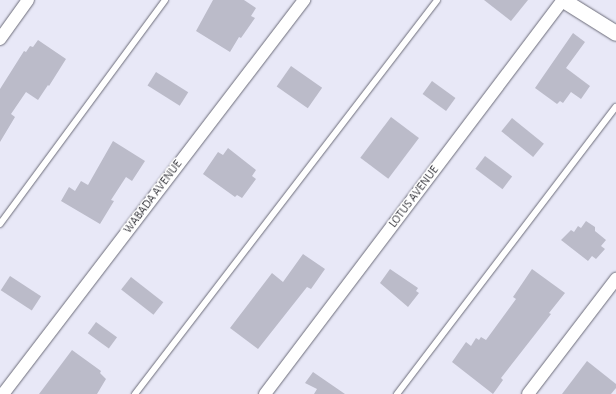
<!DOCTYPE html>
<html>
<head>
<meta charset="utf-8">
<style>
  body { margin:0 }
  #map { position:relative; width:616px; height:394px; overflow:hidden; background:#e8e8f7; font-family:"Alegreya Sans",sans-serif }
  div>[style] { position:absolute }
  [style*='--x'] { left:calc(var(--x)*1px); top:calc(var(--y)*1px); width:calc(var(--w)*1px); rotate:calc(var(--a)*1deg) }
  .building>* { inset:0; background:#bbbbc9; transform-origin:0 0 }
  .roads { filter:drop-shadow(0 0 1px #6b6b78) drop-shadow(0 0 1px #6b6b78) }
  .service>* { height:6px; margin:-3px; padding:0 3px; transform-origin:3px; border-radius:3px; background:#fff }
  .minor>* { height:12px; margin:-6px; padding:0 6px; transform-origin:6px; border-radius:6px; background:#fff }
  .tertiary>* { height:15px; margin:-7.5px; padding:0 7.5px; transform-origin:7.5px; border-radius:7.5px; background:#fff }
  span { translate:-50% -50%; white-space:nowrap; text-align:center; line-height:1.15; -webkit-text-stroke:3px #fff; paint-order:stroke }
  .street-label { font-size:12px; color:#3b3b41 }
</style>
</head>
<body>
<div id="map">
  <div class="building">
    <div style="clip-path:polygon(213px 0,244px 0,256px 8px,251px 16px,255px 18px,241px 38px,239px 37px,230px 52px,196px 31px)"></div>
    <div style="clip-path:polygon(484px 0,528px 0,511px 21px)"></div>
    <div style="clip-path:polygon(573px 33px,585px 42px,566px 68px,590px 86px,581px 99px,571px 92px,563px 103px,560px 101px,557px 104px,535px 88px)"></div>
    <div style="clip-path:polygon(38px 40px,66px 59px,49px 86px,48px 85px,38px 100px,26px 92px,11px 114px,15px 117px,0 142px,0 89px,24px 51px,26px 52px,30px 46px,33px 47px)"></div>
    <div style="left:291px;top:66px;width:38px;height:25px;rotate:35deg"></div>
    <div style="left:156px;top:72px;width:38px;height:16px;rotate:32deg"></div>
    <div style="left:432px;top:81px;width:29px;height:16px;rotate:36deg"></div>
    <div style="left:391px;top:117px;width:35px;height:51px;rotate:37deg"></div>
    <div style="left:512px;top:118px;width:41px;height:17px;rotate:39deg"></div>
    <div style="clip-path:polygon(113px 141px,145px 161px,132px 181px,126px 177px,111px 200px,114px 201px,100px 224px,61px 201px,69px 187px,75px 191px,81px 181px,88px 185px)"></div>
    <div style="clip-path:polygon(228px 148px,256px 170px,252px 176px,256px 179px,242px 198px,237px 195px,235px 197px,203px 174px,218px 152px,223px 155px)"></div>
    <div style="left:485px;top:156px;width:34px;height:16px;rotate:37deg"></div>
    <div style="clip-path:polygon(586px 221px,595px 227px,595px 231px,606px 240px,601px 246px,605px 249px,596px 259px,592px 256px,588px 261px,561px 240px,571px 230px,574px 232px,578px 226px,581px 228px)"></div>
    <div style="clip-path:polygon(303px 254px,325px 269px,311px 289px,307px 287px,258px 349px,230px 328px,272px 273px,283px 282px)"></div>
    <div style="clip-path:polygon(390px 269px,418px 288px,416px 291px,419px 293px,408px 307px,380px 283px)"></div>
    <div style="clip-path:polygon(532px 269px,565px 293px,549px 313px,551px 314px,501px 378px,503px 380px,493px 394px,452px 362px,466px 342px,471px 346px,476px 338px,479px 340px,481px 337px,486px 340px,516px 299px,513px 297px)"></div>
    <div style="left:10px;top:276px;width:37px;height:17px;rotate:33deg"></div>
    <div style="left:131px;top:277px;width:41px;height:16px;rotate:38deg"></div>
    <div style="left:96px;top:322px;width:26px;height:14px;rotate:36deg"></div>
    <div style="clip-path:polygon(72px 350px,101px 371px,100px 373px,106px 379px,97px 394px,39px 394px)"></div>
    <div style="clip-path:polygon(587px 361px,616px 384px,616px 388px,611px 394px,562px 394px)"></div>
    <div style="clip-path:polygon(313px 372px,345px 394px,314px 394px,317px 389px,305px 383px)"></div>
  </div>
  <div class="roads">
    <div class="service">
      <div style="--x:0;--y:224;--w:278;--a:-53.6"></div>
      <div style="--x:135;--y:394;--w:496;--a:-52.5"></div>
      <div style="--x:397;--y:394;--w:361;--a:-52.7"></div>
    </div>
    <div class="minor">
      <div style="--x:0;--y:39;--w:48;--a:-54.3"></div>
      <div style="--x:3;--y:394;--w:496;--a:-52.6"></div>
      <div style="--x:265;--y:394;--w:494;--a:-52.9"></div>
      <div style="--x:528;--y:394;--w:145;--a:-52.6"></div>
    </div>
    <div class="tertiary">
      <div style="--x:563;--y:0;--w:62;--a:31.9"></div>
    </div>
  </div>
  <div class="street-label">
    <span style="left:153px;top:197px;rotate:-53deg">WABADA AVENUE</span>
    <span style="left:414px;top:197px;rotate:-53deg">LOTUS AVENUE</span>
  </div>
</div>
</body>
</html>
